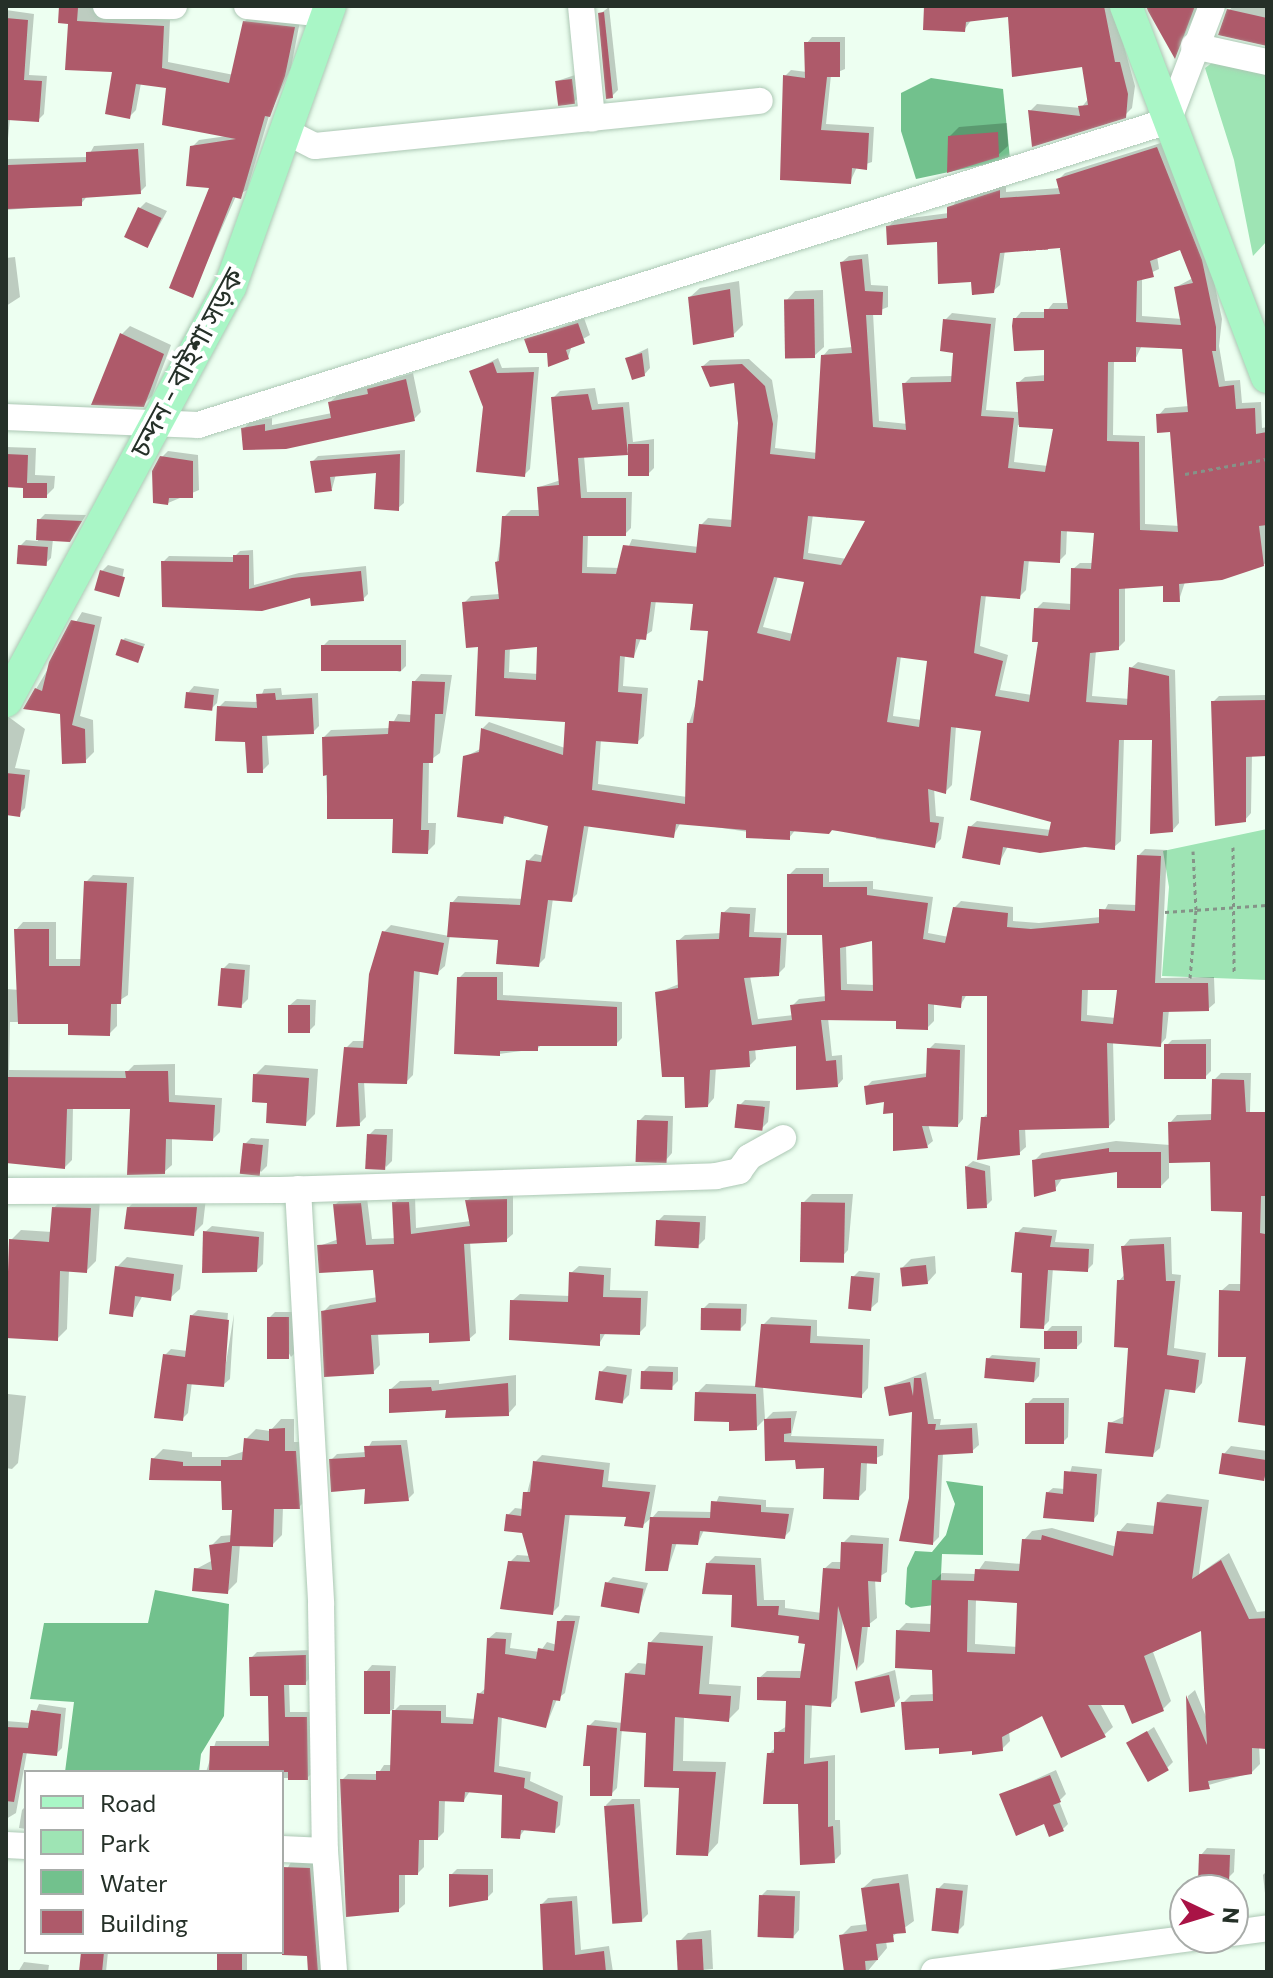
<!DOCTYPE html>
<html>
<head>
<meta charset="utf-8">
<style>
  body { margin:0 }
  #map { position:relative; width:1273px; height:1978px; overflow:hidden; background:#edfff1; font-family:Commissioner,"Noto Sans Bengali",sans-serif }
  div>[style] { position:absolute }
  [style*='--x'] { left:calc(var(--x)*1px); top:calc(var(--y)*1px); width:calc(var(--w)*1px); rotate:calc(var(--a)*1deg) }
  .green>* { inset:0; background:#9ee4b4 }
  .water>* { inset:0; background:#72c18d }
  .shadow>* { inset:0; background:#0003 }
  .building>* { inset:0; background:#ae5a6a; transform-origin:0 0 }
  .path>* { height:3px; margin-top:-1.5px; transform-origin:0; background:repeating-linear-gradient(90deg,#859388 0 4px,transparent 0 8px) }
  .roads { filter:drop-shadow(0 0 2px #acc8b4) drop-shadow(0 0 2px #acc8b4) }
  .minor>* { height:26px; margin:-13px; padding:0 13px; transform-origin:13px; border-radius:13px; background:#fff }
  .major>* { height:32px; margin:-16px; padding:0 16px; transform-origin:16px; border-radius:16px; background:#a9f6c6 }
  span { translate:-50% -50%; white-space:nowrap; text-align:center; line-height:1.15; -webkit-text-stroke:8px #fff; paint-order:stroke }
  .street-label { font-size:28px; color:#253028 }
  .frame { position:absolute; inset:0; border:8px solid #253028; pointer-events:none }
  .legend { position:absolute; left:24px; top:1770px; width:260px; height:184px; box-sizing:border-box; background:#fff; border:2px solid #a8aca9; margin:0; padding:10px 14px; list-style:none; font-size:24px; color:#253028 }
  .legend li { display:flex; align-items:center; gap:16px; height:40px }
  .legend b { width:40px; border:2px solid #a8aca9 }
  .north { position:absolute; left:1169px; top:1874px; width:80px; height:80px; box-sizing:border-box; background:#fff; border:2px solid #a8aca9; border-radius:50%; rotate:94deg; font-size:22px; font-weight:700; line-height:32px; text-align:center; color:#253028 }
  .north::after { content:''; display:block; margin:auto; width:28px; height:36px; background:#a91346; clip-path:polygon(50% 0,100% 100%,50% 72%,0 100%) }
</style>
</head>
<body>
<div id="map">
  <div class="green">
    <div style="clip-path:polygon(1220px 57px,1267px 70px,1267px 241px,1253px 256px,1234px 160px,1205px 68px)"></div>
    <div style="clip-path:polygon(1267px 829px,1267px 980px,1162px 976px,1169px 887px,1163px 851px)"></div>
  </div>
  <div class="water">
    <div style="clip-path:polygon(931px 78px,1003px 89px,1010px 159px,916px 179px,901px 131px,901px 93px)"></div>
    <div style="clip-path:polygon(946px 1481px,983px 1486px,983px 1555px,942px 1554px,940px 1596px,934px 1605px,911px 1608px,905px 1604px,907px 1568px,915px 1551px,932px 1552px,946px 1535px,955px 1504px)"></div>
    <div style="clip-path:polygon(155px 1590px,229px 1604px,224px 1716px,201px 1754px,199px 1772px,65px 1772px,74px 1702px,30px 1699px,44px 1623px,148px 1623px)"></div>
  </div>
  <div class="shadow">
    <div style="clip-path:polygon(61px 6px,97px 6px,112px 16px,170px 20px,168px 62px,234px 75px,244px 22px,251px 15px,300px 21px,291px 68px,269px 116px,247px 190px,236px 196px,192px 296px,212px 186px,192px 147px,199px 140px,227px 136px,168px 87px,141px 83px,136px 110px,129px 117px,115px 70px,70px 22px,60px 21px)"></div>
    <div style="clip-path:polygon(926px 6px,1113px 6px,1135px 86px,1132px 108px,1124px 116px,1034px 144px,1030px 111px,1037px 104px,1081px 108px,1089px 98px,1084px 65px,1010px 15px,972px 19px,964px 30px)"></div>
    <div style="clip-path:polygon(1152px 6px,1199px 6px,1175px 55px)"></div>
    <div style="clip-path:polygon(1234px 6px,1267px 7px,1267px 44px,1229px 10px)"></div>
    <div style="clip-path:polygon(609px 7px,618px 90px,612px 96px,600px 14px)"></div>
    <div style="clip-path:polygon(6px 10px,34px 14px,29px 75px,47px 76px,44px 114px,38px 120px,10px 118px,6px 159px,88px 157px,94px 146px,144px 143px,146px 186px,140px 192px,88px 195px,81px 204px,6px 210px)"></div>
    <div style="clip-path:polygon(812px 37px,845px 37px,845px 69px,831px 75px,826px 124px,874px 127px,872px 162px,857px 167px,850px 182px,785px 76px,791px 70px,807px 72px,807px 43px)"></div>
    <div style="clip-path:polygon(578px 74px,580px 96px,574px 102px,557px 81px)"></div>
    <div style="clip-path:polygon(1007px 123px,1008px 146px,998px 155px,950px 136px,959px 127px)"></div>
    <div style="clip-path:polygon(evenodd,1164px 142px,1208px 253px,1222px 319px,1219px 346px,1225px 381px,1240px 380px,1242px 403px,1261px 402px,1262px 428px,1267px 427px,1267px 563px,1221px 578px,1185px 582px,1179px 600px,1165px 584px,1125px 587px,1125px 641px,1118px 648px,1096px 651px,1092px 696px,1130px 699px,1131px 668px,1138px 662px,1175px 670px,1179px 823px,1173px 830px,1154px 738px,1124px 738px,1121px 841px,1114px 847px,1008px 846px,999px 863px,970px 827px,977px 821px,1051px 830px,1053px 820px,984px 730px,956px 726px,952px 785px,946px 791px,934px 788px,936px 816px,944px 817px,941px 839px,934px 846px,876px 839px,877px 832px,796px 829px,789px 838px,681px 822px,673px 836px,589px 824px,577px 894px,571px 900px,553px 898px,545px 958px,538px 965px,500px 939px,450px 935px,445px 966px,437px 973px,420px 970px,413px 1075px,406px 1082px,364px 1081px,366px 1117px,359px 1124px,346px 1048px,353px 1041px,366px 1041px,384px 932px,391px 925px,449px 936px,452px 903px,458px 896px,523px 899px,528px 861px,535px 854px,544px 856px,550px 824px,508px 815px,502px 821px,465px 757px,482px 748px,483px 728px,489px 722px,565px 748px,568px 720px,478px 714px,480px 645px,464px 603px,471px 596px,500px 594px,497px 562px,504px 517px,511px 510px,541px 510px,539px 487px,561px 480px,553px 398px,560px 391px,595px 388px,598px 404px,629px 402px,633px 442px,654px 439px,654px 468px,648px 474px,630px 450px,584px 456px,587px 492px,632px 492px,631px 528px,625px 534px,588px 534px,587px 567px,620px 568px,632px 539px,699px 547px,701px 525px,708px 518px,733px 520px,740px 423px,736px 381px,703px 366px,710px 360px,749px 359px,772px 380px,778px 416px,775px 448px,818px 453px,823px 356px,829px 349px,853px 347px,842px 262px,849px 256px,868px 254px,871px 285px,888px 286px,888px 307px,873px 313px,879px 421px,908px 424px,904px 384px,911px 377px,953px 376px,955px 351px,945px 320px,952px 313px,996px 318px,986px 410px,1020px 412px,1018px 383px,1025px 377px,1046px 375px,1046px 348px,1015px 319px,1021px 312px,1046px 312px,1053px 303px,1069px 303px,1062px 246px,1005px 250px,1000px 285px,993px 291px,973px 280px,938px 239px,888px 227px,895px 220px,949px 213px,956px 201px,1006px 185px,1006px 192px,1060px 188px,1058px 180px,1065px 173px,1164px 142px,1181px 248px,1193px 278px,1176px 287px,1182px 319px,1142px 316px,1142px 277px,1159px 269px,1157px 256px,1181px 248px,1164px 142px,1142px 345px,1184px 347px,1189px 406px,1165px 408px,1159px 415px,1172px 430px,1180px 526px,1145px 524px,1145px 436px,1113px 435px,1114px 360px,1135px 360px,1142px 345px,1164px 142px,1018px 425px,1056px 427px,1048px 466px,1014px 462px,1018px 425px,1164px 142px,813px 514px,869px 519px,847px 559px,808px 553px,813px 514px,1164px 142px,1067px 529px,1096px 531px,1093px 563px,1080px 563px,1073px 569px,1072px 604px,1043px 602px,1036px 609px,1040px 640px,1032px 695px,1000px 690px,1008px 655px,980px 646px,986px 595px,1020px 596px,1026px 590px,1029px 559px,1059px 561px,1066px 554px,1067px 529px,1164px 142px,778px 576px,806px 581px,793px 634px,763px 627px,778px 576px,1164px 142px,656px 600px,695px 603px,710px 630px,706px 675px,689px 723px,687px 797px,598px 784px,601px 739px,637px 742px,644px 736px,648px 688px,623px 686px,625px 655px,634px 656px,641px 638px,652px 631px,656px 600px,1164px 142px,540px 644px,539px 674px,509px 672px,510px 647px,540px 644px,1164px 142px,901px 656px,929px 660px,922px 720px,893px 716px,901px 656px)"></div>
    <div style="clip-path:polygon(146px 202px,167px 211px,148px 246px,140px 208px)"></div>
    <div style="clip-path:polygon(15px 257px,20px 297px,6px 306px,6px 258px)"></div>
    <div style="clip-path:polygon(739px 281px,743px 325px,733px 335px,690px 297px,700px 288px)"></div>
    <div style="clip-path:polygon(823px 290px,824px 347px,814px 356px,786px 301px,795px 291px)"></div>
    <div style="clip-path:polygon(584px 318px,590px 335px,572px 345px,568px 358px,527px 340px)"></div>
    <div style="clip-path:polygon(130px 326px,171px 345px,152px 396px,143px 405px,122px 334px)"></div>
    <div style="clip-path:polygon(648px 348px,650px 368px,644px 375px,628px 358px)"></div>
    <div style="clip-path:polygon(498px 358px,502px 368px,539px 367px,530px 469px,524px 475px,471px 372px)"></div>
    <div style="clip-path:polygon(413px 373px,421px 412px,414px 419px,286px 447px,243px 429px,250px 422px,272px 418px,272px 425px,332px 413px,330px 402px,338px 395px)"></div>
    <div style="clip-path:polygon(6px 447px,36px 448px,35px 475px,55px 476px,54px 488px,46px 496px,25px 486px,6px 485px)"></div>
    <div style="clip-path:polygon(405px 450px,404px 503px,398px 508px,378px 471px,336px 474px,332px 489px,312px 462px,318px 456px)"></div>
    <div style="clip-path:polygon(168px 451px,198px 455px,199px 490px,168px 503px,162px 457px)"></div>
    <div style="clip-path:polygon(45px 514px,86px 515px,70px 540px,53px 539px,51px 558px,45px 564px,20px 546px,26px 540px,38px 541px,39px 520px)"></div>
    <div style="clip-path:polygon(253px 550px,254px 585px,299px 573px,366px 566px,368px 594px,363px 599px,312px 596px,262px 609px,163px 562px,169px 556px,234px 557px,240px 551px)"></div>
    <div style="clip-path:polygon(108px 565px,124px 569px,119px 595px,102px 571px)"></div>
    <div style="clip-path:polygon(82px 612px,102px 617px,80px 716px,93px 720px,94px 752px,85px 761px,61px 712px,36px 689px)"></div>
    <div style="clip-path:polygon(125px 638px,145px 644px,138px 660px,123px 640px)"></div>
    <div style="clip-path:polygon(329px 640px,406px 640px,406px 666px,400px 672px,323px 646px)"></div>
    <div style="clip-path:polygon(421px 674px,452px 675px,440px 753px,429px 761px,428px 823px,436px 823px,435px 844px,427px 852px,395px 817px,328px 817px,324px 737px,331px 730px,390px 728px,398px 714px,412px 715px,414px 682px)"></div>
    <div style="clip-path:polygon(194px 686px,219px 689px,217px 703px,211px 709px,188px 693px)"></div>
    <div style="clip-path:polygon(281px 688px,282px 695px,318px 693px,319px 726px,313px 732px,267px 734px,269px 764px,262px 771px,247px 740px,219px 707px,225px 701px,259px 702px,264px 689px)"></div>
    <div style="clip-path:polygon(1267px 695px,1267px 755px,1252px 755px,1251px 813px,1245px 820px,1213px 702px,1219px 696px)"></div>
    <div style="clip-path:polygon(6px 715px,25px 729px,15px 768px,30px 770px,25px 808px,19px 814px,6px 813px)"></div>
    <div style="clip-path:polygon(evenodd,1145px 849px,1167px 850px,1161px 978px,1214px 977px,1215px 1003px,1208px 1009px,1169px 1010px,1166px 1038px,1160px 1045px,1113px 1041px,1115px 1120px,1109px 1126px,1025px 1127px,1026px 1147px,1019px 1153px,983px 1118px,989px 1112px,989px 994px,967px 994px,960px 1006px,934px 1003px,934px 1021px,927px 1028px,898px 1019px,828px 1018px,832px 1056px,842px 1055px,843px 1079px,837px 1086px,798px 1043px,755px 1048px,756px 1059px,749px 1066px,716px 1067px,714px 1098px,708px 1105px,686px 1075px,657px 993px,679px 984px,678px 941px,685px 935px,722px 933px,723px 913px,730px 907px,756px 908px,754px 932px,789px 933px,789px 875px,796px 868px,829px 868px,829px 882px,873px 881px,873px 889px,933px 897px,928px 933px,949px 937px,954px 908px,961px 901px,1013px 907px,1013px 921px,1039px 923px,1101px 917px,1108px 904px,1137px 905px,1139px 855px,1145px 849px,787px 933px,824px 933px,827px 996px,799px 999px,793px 1005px,794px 1015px,758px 1019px,750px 976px,778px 974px,785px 967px,787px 933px,1145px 849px,874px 938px,875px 985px,847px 984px,846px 945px,874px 938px,1145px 849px,1088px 988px,1119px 988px,1116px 1018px,1087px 1015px,1088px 988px)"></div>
    <div style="clip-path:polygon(93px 875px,134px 877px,128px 995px,117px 1002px,117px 1026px,109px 1034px,70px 1022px,10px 1022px,9px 1070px,128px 1071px,134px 1065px,175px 1064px,175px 1095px,222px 1098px,220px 1132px,213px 1139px,172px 1137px,172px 1165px,164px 1172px,132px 1107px,73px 1107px,72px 1160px,65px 1167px,6px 1162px,6px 989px,20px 990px,16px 930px,23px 922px,56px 922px,56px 959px,82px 959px,86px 882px)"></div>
    <div style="clip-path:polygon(229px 963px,250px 965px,248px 999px,242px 1005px,223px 969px)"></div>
    <div style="clip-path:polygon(465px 972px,503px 972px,503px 995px,622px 1002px,622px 1038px,616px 1044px,542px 1044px,537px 1049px,499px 1054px,459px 978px)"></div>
    <div style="clip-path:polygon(297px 999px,316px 1000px,315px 1025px,309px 1031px,290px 1005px)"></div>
    <div style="clip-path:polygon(1211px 1039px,1211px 1071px,1205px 1077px,1166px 1046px,1172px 1040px)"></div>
    <div style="clip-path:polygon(935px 1043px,965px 1045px,963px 1119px,958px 1125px,928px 1124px,933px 1141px,927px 1146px,886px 1100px,866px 1087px,872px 1081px,928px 1073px,929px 1049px)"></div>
    <div style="clip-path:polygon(265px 1065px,318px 1069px,315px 1114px,305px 1124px,255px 1075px)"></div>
    <div style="clip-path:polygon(1221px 1073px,1251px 1073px,1249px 1149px,1267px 1149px,1267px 1424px,1241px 1421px,1249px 1356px,1221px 1291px,1229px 1284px,1242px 1284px,1244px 1210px,1212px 1160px,1169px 1161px,1169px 1178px,1161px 1186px,1119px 1170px,1063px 1177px,1055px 1189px,1034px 1161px,1042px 1153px,1116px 1141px,1170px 1145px,1170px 1123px,1177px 1115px,1213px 1114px,1214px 1080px)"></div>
    <div style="clip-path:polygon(745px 1100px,770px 1101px,768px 1122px,762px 1128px,739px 1106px)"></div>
    <div style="clip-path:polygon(645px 1115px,673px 1116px,672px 1153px,666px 1160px,639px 1121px)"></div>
    <div style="clip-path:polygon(375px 1129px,393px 1129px,392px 1161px,386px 1167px,369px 1135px)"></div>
    <div style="clip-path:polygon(251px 1138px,269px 1139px,267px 1166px,261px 1172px,245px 1144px)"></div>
    <div style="clip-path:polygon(973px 1161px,990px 1166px,992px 1200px,986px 1206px,969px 1207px,967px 1166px)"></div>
    <div style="clip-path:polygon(513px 1193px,513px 1234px,506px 1240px,470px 1242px,476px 1333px,469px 1339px,431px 1331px,378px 1333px,380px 1365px,373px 1372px,323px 1312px,330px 1305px,378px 1297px,374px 1268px,319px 1246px,339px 1239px,335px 1205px,341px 1199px,367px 1198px,372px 1239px,396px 1238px,394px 1203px,401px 1197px,415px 1196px,416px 1228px,471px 1221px,467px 1201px,474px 1194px)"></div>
    <div style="clip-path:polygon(812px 1194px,853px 1194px,848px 1250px,839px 1260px,803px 1203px)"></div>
    <div style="clip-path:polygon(63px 1198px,100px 1199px,96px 1261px,86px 1271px,69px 1270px,67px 1329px,57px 1339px,11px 1240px,21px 1230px,52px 1232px,54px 1208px)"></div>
    <div style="clip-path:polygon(138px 1198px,206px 1198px,203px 1224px,193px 1234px,129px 1207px)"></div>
    <div style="clip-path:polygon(664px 1215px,706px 1216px,705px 1239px,699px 1245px,658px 1221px)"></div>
    <div style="clip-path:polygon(212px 1226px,264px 1232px,263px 1264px,257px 1270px,205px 1232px)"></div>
    <div style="clip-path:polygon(1023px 1227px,1057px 1230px,1055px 1242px,1094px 1244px,1093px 1264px,1087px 1270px,1053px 1268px,1049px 1321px,1043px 1327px,1024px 1271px,1017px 1233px)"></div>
    <div style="clip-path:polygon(1171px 1237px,1172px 1274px,1181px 1275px,1174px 1348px,1206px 1353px,1202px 1383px,1195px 1391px,1170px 1388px,1160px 1448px,1152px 1455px,1110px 1423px,1125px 1416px,1131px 1346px,1119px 1281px,1125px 1274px,1123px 1247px,1130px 1239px)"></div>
    <div style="clip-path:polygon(935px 1256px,936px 1273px,927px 1283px,902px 1268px,911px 1259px)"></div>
    <div style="clip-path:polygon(127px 1257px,183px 1265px,180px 1289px,170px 1298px,143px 1295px,132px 1315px,117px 1267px)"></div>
    <div style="clip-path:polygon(579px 1266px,611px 1268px,610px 1290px,648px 1291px,646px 1326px,639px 1333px,606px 1332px,599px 1344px,512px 1301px,520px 1294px,570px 1296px,571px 1273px)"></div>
    <div style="clip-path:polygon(859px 1271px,880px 1273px,878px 1302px,871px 1308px,853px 1277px)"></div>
    <div style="clip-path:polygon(709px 1303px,747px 1304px,746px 1323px,740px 1329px,703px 1309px)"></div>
    <div style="clip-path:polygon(198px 1310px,228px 1313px,223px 1381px,234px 1314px,230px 1379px,223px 1385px,192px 1382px,188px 1413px,182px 1419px,165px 1355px,171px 1349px,188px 1351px,191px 1316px)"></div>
    <div style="clip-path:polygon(275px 1312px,294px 1312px,297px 1351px,291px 1357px,269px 1318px)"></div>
    <div style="clip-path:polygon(771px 1317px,817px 1320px,817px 1336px,870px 1339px,868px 1388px,861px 1396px,763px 1386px,765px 1419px,756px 1428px,697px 1393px,706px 1384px,757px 1386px,763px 1325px)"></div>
    <div style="clip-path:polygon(1052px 1326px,1082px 1326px,1082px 1342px,1076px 1348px,1046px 1332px)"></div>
    <div style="clip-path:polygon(992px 1355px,1040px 1358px,1039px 1376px,1035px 1381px,988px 1359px)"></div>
    <div style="clip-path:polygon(607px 1366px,632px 1369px,629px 1395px,623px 1401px,601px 1372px)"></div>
    <div style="clip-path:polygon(649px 1366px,678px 1367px,678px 1381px,672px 1387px,643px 1372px)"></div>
    <div style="clip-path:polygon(926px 1372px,934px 1419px,941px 1419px,940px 1425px,977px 1423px,979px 1445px,972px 1451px,943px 1453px,939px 1537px,933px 1543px,911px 1499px,914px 1410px,886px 1387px)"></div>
    <div style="clip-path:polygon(516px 1375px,516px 1405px,508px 1414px,448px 1408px,391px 1389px,400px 1381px,439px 1380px,439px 1384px)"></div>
    <div style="clip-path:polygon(8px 1394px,26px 1396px,18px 1463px,12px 1469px,6px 1468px)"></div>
    <div style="clip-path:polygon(1033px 1398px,1069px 1398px,1068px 1437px,1062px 1443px,1027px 1404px)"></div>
    <div style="clip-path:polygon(797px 1411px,791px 1436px,884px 1439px,883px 1455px,867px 1462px,866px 1490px,858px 1498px,826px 1466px,797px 1458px,767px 1459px,766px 1419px,773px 1412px)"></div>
    <div style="clip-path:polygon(281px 1419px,294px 1419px,294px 1442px,306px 1442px,309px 1497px,299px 1507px,283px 1507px,282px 1535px,272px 1545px,240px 1544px,237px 1582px,227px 1592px,196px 1569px,213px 1560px,211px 1546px,221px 1536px,233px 1535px,234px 1508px,223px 1479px,153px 1459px,163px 1449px,192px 1452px,192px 1457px,227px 1457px,245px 1451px,246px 1439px,256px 1429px,270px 1431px)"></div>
    <div style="clip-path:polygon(407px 1440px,414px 1493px,408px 1499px,367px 1487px,331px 1460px,337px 1454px,366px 1452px,372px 1441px)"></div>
    <div style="clip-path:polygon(1231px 1446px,1267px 1451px,1267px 1479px,1224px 1454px)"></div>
    <div style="clip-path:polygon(542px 1455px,610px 1463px,608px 1481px,656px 1485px,650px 1519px,643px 1525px,629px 1515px,570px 1513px,559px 1606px,552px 1613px,510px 1562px,517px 1555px,531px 1556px,524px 1531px,508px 1515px,515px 1508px,523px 1509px,535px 1462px)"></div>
    <div style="clip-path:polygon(1072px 1466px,1102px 1469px,1098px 1514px,1093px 1520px,1047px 1493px,1053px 1488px,1065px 1489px)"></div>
    <div style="clip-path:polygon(evenodd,1167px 1494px,1209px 1500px,1199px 1574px,1229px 1553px,1257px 1612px,1267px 1611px,1267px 1745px,1259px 1745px,1260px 1764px,1251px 1773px,1191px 1790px,1188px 1696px,1195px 1690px,1207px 1719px,1203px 1628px,1153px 1652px,1171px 1701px,1163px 1709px,1100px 1703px,1113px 1727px,1104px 1735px,1043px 1713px,1009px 1731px,1010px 1741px,1002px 1749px,940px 1746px,903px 1703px,911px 1695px,935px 1694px,934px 1668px,898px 1631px,906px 1623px,933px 1624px,934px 1581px,942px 1573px,976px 1574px,985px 1561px,1022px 1564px,1024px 1540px,1032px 1531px,1052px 1528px,1117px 1547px,1119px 1532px,1127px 1523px,1156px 1526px,1159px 1502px,1167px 1494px,976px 1599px,1019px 1601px,1018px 1647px,975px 1644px,976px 1599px)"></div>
    <div style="clip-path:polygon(719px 1496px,766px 1500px,766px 1507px,794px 1508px,790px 1531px,784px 1537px,704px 1530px,698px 1543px,677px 1542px,668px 1569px,652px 1518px,658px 1511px,712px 1512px)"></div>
    <div style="clip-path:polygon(851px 1535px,889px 1538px,887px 1572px,875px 1579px,877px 1618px,868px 1625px,864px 1662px,858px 1668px,843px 1618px,837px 1698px,830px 1705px,812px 1704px,810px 1758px,835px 1755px,835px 1820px,840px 1820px,841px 1854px,834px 1861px,769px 1754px,776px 1747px,776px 1733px,787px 1726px,788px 1699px,759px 1678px,767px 1671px,803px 1671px,807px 1642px,734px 1594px,708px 1563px,715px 1556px,761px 1558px,764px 1600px,785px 1600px,785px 1608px,822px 1613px,824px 1569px,832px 1562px,842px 1562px,843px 1543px)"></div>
    <div style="clip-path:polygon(613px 1577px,648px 1583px,638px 1612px,607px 1583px)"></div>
    <div style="clip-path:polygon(565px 1615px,580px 1616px,565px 1693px,557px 1699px,546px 1726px,502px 1716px,499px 1766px,531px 1772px,530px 1781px,563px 1796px,560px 1825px,554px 1831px,526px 1828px,519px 1837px,504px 1793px,470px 1791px,464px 1800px,445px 1799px,444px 1832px,438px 1838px,424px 1838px,424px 1867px,418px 1873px,405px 1873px,405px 1904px,398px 1910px,342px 1780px,348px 1774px,378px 1774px,384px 1765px,392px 1765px,394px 1711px,400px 1705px,446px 1705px,446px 1717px,476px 1719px,479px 1694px,487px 1687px,489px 1638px,496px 1632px,512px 1633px,510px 1648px,540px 1652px,547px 1642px,557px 1645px,559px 1622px)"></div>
    <div style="clip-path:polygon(660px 1632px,713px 1636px,709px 1684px,741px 1686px,739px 1709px,728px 1720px,684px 1716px,683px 1761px,726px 1762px,718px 1843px,708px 1854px,681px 1786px,648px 1731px,622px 1729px,617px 1788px,611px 1794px,589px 1726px,595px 1720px,623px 1723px,627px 1674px,638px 1663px,648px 1664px,650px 1643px)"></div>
    <div style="clip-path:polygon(311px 1650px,311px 1677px,305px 1683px,289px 1683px,290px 1712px,312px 1712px,313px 1772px,307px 1778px,282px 1778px,282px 1772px,206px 1772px,216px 1741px,271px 1741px,270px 1694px,251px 1658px,257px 1652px)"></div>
    <div style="clip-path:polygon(372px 1665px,396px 1666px,394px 1709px,388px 1712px,366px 1672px)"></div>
    <div style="clip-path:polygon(895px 1670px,900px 1698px,894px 1705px,857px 1682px)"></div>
    <div style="clip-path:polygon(39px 1704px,66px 1708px,62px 1748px,56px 1754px,27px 1752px,16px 1813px,6px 1819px,6px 1721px,31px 1723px)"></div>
    <div style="clip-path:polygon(1154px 1727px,1173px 1762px,1167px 1768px,1129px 1744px)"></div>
    <div style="clip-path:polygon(1056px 1770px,1066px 1794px,1059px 1801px,1068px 1824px,1062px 1830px,1001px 1795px)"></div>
    <div style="clip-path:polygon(612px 1799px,640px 1799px,648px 1914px,642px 1920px,606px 1805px)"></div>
    <div style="clip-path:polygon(26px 1806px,26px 1829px,19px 1828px,22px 1810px)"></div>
    <div style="clip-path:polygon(1207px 1848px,1235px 1849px,1234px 1872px,1228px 1878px,1201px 1855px)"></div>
    <div style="clip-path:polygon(291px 1862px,316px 1862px,326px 1972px,310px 1972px,309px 1955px,256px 1952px,282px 1952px,282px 1878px)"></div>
    <div style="clip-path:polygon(457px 1869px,493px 1869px,493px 1892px,487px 1898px,451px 1875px)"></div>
    <div style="clip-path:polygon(1267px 1871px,1267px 1911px,1263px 1875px)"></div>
    <div style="clip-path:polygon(908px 1874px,914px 1921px,886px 1941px,887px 1948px,867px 1972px,846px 1972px,841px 1936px,851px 1926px,868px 1924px,863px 1888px,873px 1879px)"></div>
    <div style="clip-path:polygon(944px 1883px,968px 1885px,964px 1925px,958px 1931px,938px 1889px)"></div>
    <div style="clip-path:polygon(767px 1890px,800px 1891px,799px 1930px,793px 1937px,761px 1896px)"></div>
    <div style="clip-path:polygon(577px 1896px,581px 1950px,609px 1946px,613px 1972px,543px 1972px,542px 1904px,548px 1898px)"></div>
    <div style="clip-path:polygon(711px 1930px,713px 1969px,679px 1972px,678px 1943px,688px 1933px)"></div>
    <div style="clip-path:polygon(83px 1952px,108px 1952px,106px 1972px,81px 1972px)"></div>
    <div style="clip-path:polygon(225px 1952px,247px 1952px,247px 1972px,216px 1972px)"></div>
    <div style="clip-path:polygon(24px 1962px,49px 1965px,48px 1972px,18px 1972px)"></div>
  </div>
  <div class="building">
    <div style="clip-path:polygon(59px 6px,78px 8px,77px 21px,164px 26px,162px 68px,229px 83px,243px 21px,295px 27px,285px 76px,270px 117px,265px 116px,241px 199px,233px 197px,193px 298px,169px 288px,209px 188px,186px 186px,190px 146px,236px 139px,162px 125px,166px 88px,136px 84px,130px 119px,105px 114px,112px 72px,65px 70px,68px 24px,58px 23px)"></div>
    <div style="clip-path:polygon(924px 6px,1104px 6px,1115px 62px,1120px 62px,1128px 94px,1126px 118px,1032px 147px,1028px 110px,1080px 116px,1078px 106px,1088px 105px,1082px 67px,1012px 77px,1008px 17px,966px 22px,965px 32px,923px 30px)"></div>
    <div style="clip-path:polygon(1146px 6px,1195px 6px,1175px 59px,1148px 11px)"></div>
    <div style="clip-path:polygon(1227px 9px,1267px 18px,1267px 46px,1218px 35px)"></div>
    <div style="clip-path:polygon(604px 12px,613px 98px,606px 99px,598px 13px)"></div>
    <div style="clip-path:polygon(6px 18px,28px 20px,24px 80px,42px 81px,39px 122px,8px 120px)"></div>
    <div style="clip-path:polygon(804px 42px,840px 42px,840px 77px,827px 77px,821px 130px,869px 133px,867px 170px,852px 168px,851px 184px,780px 180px,783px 75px,805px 78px)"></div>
    <div style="left:572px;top:79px;width:25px;height:17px;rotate:83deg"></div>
    <div style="clip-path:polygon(998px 132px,999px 157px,947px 173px,948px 136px)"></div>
    <div style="clip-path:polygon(evenodd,1157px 147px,1202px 260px,1216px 327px,1216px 351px,1212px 351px,1219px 387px,1234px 385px,1236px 409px,1255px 408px,1256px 434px,1267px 432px,1267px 525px,1259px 526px,1264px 566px,1222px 580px,1179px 584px,1180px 602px,1163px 602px,1163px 586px,1119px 589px,1119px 650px,1090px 653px,1086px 702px,1127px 705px,1129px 667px,1169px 676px,1173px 832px,1150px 834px,1152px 740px,1119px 740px,1115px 850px,1085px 847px,1040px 853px,1003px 847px,1000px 865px,962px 858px,968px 826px,1048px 836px,1051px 822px,970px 800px,981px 731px,951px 727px,946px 794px,928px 789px,930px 822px,939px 823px,935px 848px,832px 830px,829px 834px,790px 831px,790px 840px,746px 838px,746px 830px,676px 824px,674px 838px,584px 826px,572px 902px,548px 900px,539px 967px,496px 964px,498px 940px,447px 937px,450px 902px,520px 905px,526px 860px,541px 862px,548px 826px,504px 816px,503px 824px,457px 817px,463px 756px,479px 752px,481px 728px,563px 755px,565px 722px,475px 716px,478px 647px,466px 648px,462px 602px,499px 599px,495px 562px,499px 561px,502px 516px,539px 516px,537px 487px,559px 485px,551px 397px,588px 394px,592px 410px,623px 407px,628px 455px,578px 458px,581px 498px,626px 498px,626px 536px,583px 536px,582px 573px,616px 574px,623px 545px,696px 553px,699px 524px,731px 527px,738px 423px,734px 383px,710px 387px,701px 366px,742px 364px,765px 386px,773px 424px,770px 454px,815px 459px,821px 355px,852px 353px,840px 262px,862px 259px,865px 291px,883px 292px,882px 315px,866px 315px,873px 427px,906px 430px,902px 383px,951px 382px,953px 353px,940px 351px,943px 319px,991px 324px,981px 416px,1014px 418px,1008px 468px,1045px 472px,1053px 429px,1019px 427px,1016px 382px,1044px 381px,1044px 350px,1014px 351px,1012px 326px,1013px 318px,1044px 318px,1044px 309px,1068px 309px,1060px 248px,1000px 253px,994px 293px,972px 295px,971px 282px,938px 284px,937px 242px,887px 245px,886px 226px,947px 218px,947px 207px,1000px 190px,1000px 198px,1060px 194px,1056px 179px,1157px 147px,1180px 250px,1193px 283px,1174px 287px,1181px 325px,1136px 322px,1137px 281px,1154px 277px,1150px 261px,1180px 250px,1157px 147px,1136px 347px,1182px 349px,1188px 412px,1156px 414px,1157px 433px,1170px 432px,1178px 532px,1140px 530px,1139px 442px,1107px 441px,1108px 362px,1136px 362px,1136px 347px,1157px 147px,808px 516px,865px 521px,841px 565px,803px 559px,808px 516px,1157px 147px,1061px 531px,1094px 533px,1091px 569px,1071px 568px,1070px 610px,1034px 608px,1032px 642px,1038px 642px,1029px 702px,995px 696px,1003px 661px,974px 653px,981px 596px,1020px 599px,1024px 561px,1060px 563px,1061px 531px,1157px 147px,774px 577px,804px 582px,790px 641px,757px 633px,774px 577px,1157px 147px,651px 602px,693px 604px,690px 630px,708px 631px,703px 681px,698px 680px,693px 723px,687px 723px,685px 804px,592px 790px,596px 741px,638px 744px,642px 694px,618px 692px,620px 656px,634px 658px,636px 639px,646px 640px,651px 602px,1157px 147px,537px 647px,536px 680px,504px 678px,505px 650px,537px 647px,1157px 147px,897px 657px,927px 661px,919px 727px,887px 722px,897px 657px)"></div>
    <div style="clip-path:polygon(138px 149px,141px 194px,82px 198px,82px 206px,6px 209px,8px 165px,86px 162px,86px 152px)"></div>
    <div style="left:138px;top:207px;width:26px;height:33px;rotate:25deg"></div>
    <div style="clip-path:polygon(730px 289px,734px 337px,693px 345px,688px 297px)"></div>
    <div style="left:814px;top:299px;width:59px;height:30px;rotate:89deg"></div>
    <div style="clip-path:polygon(578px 323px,585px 343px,566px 350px,569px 359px,548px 367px,547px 353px,529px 353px,524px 339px)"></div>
    <div style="clip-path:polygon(120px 333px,164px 354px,144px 407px,91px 405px)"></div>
    <div style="clip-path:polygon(642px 353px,645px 376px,632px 380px,625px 358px)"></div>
    <div style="clip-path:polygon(493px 362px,497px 373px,534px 372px,525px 477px,476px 472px,483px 407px,469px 371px)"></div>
    <div style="clip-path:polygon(406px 379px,415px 421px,286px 449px,243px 450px,241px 428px,265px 424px,265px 431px,331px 418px,328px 402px,368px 394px,367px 389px)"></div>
    <div style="left:628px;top:444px;width:21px;height:32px"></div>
    <div style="clip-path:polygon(6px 454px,28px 455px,27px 483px,47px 483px,47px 498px,23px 498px,23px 488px,6px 487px)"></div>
    <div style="clip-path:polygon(400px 454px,399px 511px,374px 509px,376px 473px,330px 477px,332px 491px,315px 493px,310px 461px)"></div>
    <div style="clip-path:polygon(160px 456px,193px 461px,193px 498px,169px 498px,168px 505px,153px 503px,152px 471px)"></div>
    <div style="clip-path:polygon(37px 519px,82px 521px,70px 542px,36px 540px)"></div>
    <div style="left:18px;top:545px;width:30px;height:19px;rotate:4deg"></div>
    <div style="clip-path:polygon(233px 555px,249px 555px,249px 589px,292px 578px,361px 571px,364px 601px,311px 606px,310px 598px,262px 611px,162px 607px,161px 561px,233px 562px)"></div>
    <div style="left:100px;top:570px;width:26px;height:21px;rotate:16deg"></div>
    <div style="clip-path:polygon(71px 620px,95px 625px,72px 725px,85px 729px,86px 763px,62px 764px,60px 714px,23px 709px,35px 688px,42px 691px,49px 662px)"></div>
    <div style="left:121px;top:639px;width:24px;height:17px;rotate:19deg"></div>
    <div style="left:321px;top:645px;width:80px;height:26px"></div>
    <div style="clip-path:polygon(412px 681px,445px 682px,443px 714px,435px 714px,433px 763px,423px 763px,421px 830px,429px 830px,428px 854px,392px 853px,393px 819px,327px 819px,327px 775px,323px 776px,322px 737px,388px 734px,389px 721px,410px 722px)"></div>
    <div style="left:186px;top:692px;width:28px;height:16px;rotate:6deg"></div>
    <div style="clip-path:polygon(275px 693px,276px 700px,312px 698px,314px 734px,262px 736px,263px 773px,247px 773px,245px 742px,215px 741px,217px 706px,257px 708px,256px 694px)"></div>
    <div style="clip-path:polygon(1267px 700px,1267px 756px,1246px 757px,1246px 822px,1215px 826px,1211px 701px)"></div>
    <div style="clip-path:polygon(6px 773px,25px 775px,20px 817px,6px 815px)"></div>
    <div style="clip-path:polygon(evenodd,1137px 855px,1161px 856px,1155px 983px,1208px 983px,1209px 1011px,1163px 1012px,1161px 1047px,1107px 1043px,1109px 1128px,1019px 1130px,1020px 1155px,977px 1160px,981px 1117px,987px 1117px,987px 996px,962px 996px,961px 1008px,928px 1004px,928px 1030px,896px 1029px,896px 1021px,821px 1020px,826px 1061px,836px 1060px,838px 1087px,796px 1090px,796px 1046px,749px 1051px,750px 1067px,710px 1070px,708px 1107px,685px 1108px,684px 1077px,662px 1077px,655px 992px,678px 988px,676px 940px,719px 939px,721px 912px,750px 914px,749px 937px,781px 938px,779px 976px,744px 978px,752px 1025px,792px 1020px,790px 1005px,825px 1001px,822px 935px,787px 935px,787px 874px,823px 874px,823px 887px,867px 887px,867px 895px,928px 903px,923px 939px,945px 943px,953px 907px,1008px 913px,1007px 927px,1031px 929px,1099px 923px,1099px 909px,1135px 911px,1137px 855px,872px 941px,873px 991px,841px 990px,840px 948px,872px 941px,1137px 855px,1082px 990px,1117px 990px,1113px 1024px,1081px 1021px,1082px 990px)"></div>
    <div style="clip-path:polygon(84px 881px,127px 883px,121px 1004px,111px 1004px,110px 1036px,68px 1035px,68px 1024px,18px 1024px,14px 929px,49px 929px,49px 966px,80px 966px)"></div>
    <div style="clip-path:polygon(382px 931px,444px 943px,438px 975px,414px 971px,407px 1084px,358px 1083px,360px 1126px,336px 1127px,344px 1047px,363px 1048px,369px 974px)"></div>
    <div style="left:221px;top:968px;width:24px;height:38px;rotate:5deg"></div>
    <div style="clip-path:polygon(457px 977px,497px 977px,497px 1000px,617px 1007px,617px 1046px,538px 1046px,538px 1051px,500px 1051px,500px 1056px,454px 1054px)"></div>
    <div style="left:288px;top:1005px;width:22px;height:28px"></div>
    <div style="left:1206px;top:1044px;width:35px;height:42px;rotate:90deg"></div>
    <div style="clip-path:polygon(927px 1048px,960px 1050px,958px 1127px,922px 1126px,928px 1148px,893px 1151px,893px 1113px,883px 1114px,884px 1102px,866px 1105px,864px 1086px,926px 1077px)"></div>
    <div style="clip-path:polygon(125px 1071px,168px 1071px,169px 1102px,215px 1105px,213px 1141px,166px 1139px,165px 1174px,127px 1175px,130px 1109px,67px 1109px,65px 1169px,6px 1163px,6px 1077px,126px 1078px)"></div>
    <div style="clip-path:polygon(253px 1074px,309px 1078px,306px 1126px,266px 1123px,267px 1103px,252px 1102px)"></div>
    <div style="clip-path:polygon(1212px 1079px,1244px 1080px,1246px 1112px,1267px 1112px,1267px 1196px,1261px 1196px,1260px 1233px,1265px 1234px,1267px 1426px,1238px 1422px,1246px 1357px,1218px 1357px,1219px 1290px,1240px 1291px,1242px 1212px,1211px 1211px,1210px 1162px,1169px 1163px,1168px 1122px,1211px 1120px)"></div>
    <div style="left:737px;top:1104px;width:28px;height:24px;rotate:6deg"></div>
    <div style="left:637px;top:1120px;width:31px;height:42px;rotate:2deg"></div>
    <div style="left:367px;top:1134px;width:20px;height:35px;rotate:3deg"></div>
    <div style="left:243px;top:1143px;width:20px;height:31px;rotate:6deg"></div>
    <div style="clip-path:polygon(1109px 1148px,1109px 1152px,1161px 1152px,1161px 1188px,1117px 1188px,1117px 1172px,1055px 1180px,1056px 1191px,1034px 1197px,1032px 1160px)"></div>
    <div style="clip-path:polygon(965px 1166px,985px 1171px,987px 1208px,967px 1209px)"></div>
    <div style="clip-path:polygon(507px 1199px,507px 1242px,464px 1244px,470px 1341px,429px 1343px,429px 1333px,371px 1335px,374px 1374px,324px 1377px,321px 1311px,376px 1302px,373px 1270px,319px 1273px,317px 1245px,337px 1244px,333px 1204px,361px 1203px,366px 1245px,394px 1244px,392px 1202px,409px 1202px,411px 1234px,470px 1226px,465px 1200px)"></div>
    <div style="left:801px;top:1202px;width:44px;height:60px;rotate:1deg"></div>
    <div style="clip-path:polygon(52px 1207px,91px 1208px,87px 1273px,60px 1271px,58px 1341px,6px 1338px,9px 1239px,49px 1242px)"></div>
    <div style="clip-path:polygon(127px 1207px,197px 1207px,194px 1236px,124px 1229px)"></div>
    <div style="left:656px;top:1220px;width:44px;height:26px;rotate:3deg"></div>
    <div style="clip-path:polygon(203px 1231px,259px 1237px,257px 1272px,202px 1273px)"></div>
    <div style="clip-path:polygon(1015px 1232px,1052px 1236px,1050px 1247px,1089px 1249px,1088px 1272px,1048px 1270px,1044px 1329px,1020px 1328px,1022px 1273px,1011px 1272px)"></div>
    <div style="clip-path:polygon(1164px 1244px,1166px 1281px,1175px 1281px,1167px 1355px,1199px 1360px,1195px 1393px,1165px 1389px,1153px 1457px,1105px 1453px,1108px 1422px,1123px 1424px,1128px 1348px,1114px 1347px,1117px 1280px,1124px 1280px,1121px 1246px)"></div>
    <div style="left:926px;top:1265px;width:19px;height:26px;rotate:84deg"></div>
    <div style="clip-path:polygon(115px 1266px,174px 1274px,171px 1301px,135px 1296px,133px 1317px,109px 1314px)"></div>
    <div style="clip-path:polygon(569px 1272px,604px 1275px,603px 1297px,641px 1298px,640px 1335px,600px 1334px,600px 1346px,509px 1340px,510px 1300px,568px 1302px)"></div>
    <div style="left:851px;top:1276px;width:23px;height:33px;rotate:5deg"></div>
    <div style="left:701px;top:1308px;width:40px;height:22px;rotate:1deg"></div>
    <div style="clip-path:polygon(190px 1315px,229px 1320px,224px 1387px,187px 1384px,183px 1421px,154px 1418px,163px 1354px,185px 1357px)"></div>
    <div style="left:267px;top:1317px;width:22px;height:42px"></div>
    <div style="clip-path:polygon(761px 1324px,811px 1326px,810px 1343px,863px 1345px,862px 1398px,755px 1387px)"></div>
    <div style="left:1044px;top:1331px;width:33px;height:18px"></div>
    <div style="left:986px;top:1358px;width:50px;height:20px;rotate:5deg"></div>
    <div style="left:599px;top:1371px;width:28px;height:29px;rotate:8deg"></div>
    <div style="left:641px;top:1371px;width:32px;height:18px;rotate:2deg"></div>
    <div style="clip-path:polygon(914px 1378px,921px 1378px,928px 1424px,936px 1424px,935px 1430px,972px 1428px,973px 1453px,938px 1455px,933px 1545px,899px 1541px,909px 1498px,912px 1412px,889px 1416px,884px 1387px,910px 1382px,913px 1396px)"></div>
    <div style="clip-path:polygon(508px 1383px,509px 1416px,445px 1418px,446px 1410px,389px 1413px,389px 1389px,431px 1387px,432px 1391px)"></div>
    <div style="clip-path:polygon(695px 1392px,756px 1394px,757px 1430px,729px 1431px,729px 1422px,694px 1421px)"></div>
    <div style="left:1025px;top:1403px;width:39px;height:41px"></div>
    <div style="clip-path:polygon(791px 1418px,791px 1433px,784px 1434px,784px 1442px,877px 1446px,877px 1464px,861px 1463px,859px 1500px,823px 1499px,824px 1468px,796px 1469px,795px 1460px,765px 1461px,764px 1419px)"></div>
    <div style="clip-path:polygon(285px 1428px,285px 1451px,296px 1451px,300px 1509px,274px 1509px,273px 1547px,232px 1546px,228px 1594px,192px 1591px,194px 1568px,212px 1570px,209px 1545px,230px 1542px,232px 1510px,222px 1510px,221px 1481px,149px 1480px,151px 1458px,183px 1462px,183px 1466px,221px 1466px,221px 1460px,242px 1460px,244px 1438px,269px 1441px,269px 1429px)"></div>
    <div style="clip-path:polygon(401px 1445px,409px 1501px,364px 1504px,365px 1489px,331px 1492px,329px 1459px,365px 1457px,364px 1446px)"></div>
    <div style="left:1222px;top:1453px;width:46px;height:21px;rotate:9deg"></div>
    <div style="clip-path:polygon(533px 1461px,604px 1470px,602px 1487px,650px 1492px,643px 1528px,624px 1526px,626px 1517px,565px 1515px,553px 1615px,500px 1609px,508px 1561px,530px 1562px,522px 1533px,504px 1531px,506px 1514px,521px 1516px,523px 1492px,530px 1492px)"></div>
    <div style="clip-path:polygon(1064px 1471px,1097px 1474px,1094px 1522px,1043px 1518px,1046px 1492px,1063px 1494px)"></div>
    <div style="clip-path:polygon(711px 1501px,761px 1505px,761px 1512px,789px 1514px,785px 1539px,700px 1531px,698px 1545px,672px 1544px,668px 1571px,645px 1571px,650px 1517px,710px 1518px)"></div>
    <div style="clip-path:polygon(evenodd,1157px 1502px,1202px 1507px,1192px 1579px,1221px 1560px,1249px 1619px,1267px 1618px,1267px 1749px,1252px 1748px,1252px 1774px,1208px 1781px,1210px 1789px,1189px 1792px,1186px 1695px,1207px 1745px,1201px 1631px,1144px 1656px,1164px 1711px,1132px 1724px,1124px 1705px,1088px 1705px,1106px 1737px,1061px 1758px,1042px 1716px,1002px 1737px,1003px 1751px,972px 1755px,972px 1751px,939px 1754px,939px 1748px,905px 1750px,901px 1702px,933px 1701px,932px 1670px,895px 1668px,896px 1630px,930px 1632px,932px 1580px,974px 1581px,975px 1569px,1019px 1571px,1022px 1539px,1041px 1540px,1042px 1535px,1113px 1556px,1117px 1531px,1153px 1534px,1157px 1502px,968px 1600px,1017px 1603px,1015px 1654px,967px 1652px,968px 1600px)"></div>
    <div style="clip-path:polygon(841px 1542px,883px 1544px,881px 1582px,868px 1581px,870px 1627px,862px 1627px,857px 1671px,838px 1606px,831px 1707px,805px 1705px,804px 1764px,828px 1761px,828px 1827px,833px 1826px,835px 1863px,800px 1865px,798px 1804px,763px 1804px,767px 1753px,774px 1753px,774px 1732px,785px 1732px,786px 1701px,757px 1700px,757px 1677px,800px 1678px,805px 1644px,798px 1643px,799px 1636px,731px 1627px,732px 1595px,702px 1594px,706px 1563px,755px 1565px,757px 1606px,779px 1606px,778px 1615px,819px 1620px,823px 1568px,840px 1569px)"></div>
    <div style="left:605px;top:1582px;width:39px;height:25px;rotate:10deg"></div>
    <div style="clip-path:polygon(557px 1621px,575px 1621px,560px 1701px,553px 1700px,546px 1728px,498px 1717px,494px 1772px,525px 1778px,524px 1788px,558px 1802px,555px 1833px,521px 1830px,520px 1839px,501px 1838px,502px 1795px,465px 1792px,464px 1802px,439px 1801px,438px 1840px,419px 1840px,418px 1875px,399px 1875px,399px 1912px,346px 1917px,340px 1779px,376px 1780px,376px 1771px,390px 1771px,392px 1710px,441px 1711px,441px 1723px,473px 1724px,477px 1693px,484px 1694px,487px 1638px,506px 1639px,505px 1654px,536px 1659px,538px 1648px,554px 1651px)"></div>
    <div style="clip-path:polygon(648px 1642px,703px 1646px,699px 1694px,731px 1696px,729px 1722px,675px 1717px,673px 1771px,716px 1772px,708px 1856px,676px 1855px,679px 1788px,644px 1787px,646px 1733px,620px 1731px,625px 1673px,645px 1675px)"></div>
    <div style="clip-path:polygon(306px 1655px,306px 1685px,284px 1685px,285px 1717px,307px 1717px,308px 1780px,288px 1780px,288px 1772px,209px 1772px,210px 1746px,269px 1746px,268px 1696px,250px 1696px,249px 1657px)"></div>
    <div style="left:364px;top:1671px;width:26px;height:43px"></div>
    <div style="left:889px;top:1675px;width:32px;height:35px;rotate:79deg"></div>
    <div style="clip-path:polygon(31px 1710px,61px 1714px,57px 1756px,23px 1753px,14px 1802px,6px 1801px,6px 1727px,28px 1728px)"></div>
    <div style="clip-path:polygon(587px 1725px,617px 1728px,612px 1796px,590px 1796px,590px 1766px,583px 1766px)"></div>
    <div style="left:1147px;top:1731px;width:45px;height:24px;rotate:61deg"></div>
    <div style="clip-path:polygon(1050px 1775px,1061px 1802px,1053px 1805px,1064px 1831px,1049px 1837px,1044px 1824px,1016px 1836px,999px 1794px)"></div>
    <div style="left:634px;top:1804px;width:118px;height:30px;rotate:86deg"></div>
    <div style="left:1199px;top:1854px;width:31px;height:25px;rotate:2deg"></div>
    <div style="clip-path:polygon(282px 1867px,310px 1868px,318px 1972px,308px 1972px,307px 1956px,282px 1955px)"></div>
    <div style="clip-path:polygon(449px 1874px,488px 1875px,488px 1900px,449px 1907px)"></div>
    <div style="clip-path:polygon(899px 1883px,906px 1933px,893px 1934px,894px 1942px,876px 1944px,878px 1960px,865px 1961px,866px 1972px,844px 1972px,839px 1935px,867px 1931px,861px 1888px)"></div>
    <div style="left:936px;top:1888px;width:27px;height:43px;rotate:6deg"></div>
    <div style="left:759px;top:1895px;width:36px;height:42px;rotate:2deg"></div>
    <div style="clip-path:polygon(572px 1901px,575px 1955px,604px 1951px,606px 1972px,543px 1972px,540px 1904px)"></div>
    <div style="left:702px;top:1939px;width:33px;height:26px;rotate:87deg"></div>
    <div style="clip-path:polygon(81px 1952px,104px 1952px,102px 1972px,79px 1972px)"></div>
    <div style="left:217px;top:1952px;width:25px;height:20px"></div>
  </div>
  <div class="path">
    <div style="--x:1185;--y:474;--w:83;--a:-10.4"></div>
    <div style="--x:1233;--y:847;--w:127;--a:89.5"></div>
    <div style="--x:1165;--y:912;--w:102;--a:-3.9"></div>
    <div style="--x:1190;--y:978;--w:68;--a:-85"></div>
    <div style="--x:1196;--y:910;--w:59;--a:-92.9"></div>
  </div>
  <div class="roads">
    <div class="minor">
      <div style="--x:106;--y:6;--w:68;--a:0"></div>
      <div style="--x:247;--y:6;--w:80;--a:5.7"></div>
      <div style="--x:581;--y:6;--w:113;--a:84.4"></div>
      <div style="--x:1194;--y:46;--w:75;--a:12.4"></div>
      <div style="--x:287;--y:132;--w:31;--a:27"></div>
      <div style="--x:315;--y:146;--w:447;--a:-5.8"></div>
      <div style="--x:6;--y:417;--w:192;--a:2.4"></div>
      <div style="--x:198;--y:425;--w:1017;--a:-17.4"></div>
      <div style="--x:1168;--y:121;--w:123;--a:-69.1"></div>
      <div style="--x:298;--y:1189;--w:416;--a:86.8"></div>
      <div style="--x:321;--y:1604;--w:247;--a:89.1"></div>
      <div style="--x:6;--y:1191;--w:274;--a:-0.2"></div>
      <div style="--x:280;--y:1190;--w:436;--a:-1.8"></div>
      <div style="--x:716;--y:1176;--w:24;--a:-12"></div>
      <div style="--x:739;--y:1171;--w:17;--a:-54"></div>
      <div style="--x:749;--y:1157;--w:39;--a:-29"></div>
      <div style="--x:6;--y:1845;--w:20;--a:3"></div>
      <div style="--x:282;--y:1849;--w:43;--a:2.7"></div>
      <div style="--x:325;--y:1851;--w:121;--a:85.7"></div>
      <div style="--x:1233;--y:1933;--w:34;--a:-8"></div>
      <div style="--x:934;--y:1972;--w:261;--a:-7.5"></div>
    </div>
    <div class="major">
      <div style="--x:1126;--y:6;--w:397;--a:69.2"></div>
      <div style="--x:6;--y:701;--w:471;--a:-61.6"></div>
      <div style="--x:230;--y:287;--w:298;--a:-70.4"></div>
    </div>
  </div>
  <div class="street-label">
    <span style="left:186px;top:362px;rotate:-62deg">চন্দন - বাইশা সড়ক</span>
  </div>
  <div class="frame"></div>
  <ul class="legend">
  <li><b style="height:10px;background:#a9f6c6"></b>Road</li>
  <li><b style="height:22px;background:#9ee4b4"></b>Park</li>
  <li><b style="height:22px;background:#72c18d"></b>Water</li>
  <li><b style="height:22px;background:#ae5a6a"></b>Building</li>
  </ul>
  <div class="north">N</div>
</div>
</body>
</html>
